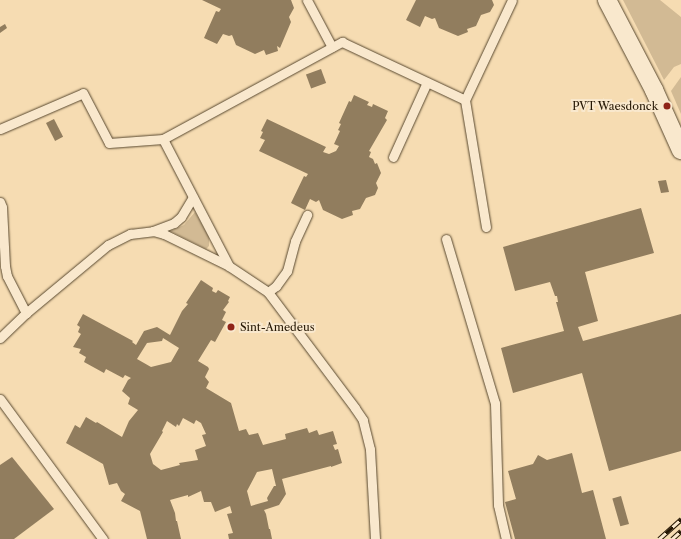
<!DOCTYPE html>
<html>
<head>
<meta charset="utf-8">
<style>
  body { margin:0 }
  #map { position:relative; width:681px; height:539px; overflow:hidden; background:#f6dcb2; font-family:"Libre Caslon Text",serif }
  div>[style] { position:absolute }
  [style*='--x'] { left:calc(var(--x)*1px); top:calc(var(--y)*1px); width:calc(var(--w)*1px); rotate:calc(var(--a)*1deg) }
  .green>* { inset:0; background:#d2ba94 }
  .building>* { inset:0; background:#917d5e; transform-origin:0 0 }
  .roads { filter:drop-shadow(0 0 1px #58482f) drop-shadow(0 0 1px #58482f) }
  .lane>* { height:9px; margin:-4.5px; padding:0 4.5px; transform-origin:4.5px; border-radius:4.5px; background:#f9e8cd }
  .street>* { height:18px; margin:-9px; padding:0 9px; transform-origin:9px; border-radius:9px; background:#f9e8cd }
  .rail>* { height:4.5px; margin-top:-2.25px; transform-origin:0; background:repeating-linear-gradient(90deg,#f9e8cd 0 9px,#241603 0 18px); box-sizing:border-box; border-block:1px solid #241603 }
  .dots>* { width:11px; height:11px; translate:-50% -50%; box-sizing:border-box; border:2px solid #f9e8cd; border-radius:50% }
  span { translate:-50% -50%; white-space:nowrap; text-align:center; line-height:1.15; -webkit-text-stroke:4px #f9e8cd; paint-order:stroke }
  .poi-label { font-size:11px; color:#241603 }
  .right { translate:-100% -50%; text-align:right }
  .left { translate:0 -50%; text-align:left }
</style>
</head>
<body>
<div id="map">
  <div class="green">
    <div style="clip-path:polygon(623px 0,660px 0,681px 17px,681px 64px,674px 67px,664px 80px)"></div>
    <div style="clip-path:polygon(681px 77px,681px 114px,671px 91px)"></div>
    <div style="clip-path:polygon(195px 212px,209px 237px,209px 246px,206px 249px,170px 231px,184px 225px)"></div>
  </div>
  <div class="building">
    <div style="clip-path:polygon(202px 0,291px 0,294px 8px,289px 17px,291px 22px,280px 48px,277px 46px,278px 51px,266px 55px,264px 50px,255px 54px,236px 45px,232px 35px,229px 36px,223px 34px,217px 44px,204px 38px,216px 11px,219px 12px,221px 9px)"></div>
    <div style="clip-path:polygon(416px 0,492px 0,494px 5px,490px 12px,481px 15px,476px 26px,467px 29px,468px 32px,458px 36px,439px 28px,435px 18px,432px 19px,425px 16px,420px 27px,406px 20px)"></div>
    <div style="clip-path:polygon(5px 24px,7px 28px,0 33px,0 27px)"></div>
    <div style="left:321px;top:69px;width:15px;height:16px;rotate:70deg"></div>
    <div style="clip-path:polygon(354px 95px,369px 102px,367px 105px,372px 107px,373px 104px,388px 111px,385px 118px,387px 120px,369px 151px,371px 152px,369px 157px,373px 159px,375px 164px,377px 163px,381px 173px,376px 183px,378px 188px,375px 195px,366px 198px,360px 209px,352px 211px,353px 215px,342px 219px,323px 210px,319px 200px,316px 202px,310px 199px,305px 210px,291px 203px,304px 176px,306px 177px,308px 174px,259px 151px,265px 140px,260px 138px,263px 132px,261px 131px,267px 119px,326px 147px,323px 152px,329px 154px,336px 151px,339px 146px,334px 144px,340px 131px,338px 130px,341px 124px,339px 123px,349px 101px,351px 102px)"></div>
    <div style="left:54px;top:119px;width:20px;height:9px;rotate:63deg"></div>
    <div style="clip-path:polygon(666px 180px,669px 192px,661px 193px,658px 181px)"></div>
    <div style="clip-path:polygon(641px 208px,654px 253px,585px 272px,598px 321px,578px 327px,583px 341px,681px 314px,681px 451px,609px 471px,582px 373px,513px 393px,501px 348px,564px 331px,556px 302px,558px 302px,557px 296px,555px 296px,550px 282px,515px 291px,503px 247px)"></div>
    <div style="clip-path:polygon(evenodd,201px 280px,213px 288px,212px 291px,216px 293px,218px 290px,230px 297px,228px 301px,229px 302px,223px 310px,226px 312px,222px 320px,226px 322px,215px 342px,211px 340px,198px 361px,208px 367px,209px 369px,205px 377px,209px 382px,206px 388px,231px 403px,239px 431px,246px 429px,249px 435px,258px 433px,263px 445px,286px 439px,285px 434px,307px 428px,309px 433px,317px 430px,319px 435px,333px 431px,337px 444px,333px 445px,335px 450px,338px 449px,342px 463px,331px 467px,331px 466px,282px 479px,286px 494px,279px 505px,264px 510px,266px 514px,269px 529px,270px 529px,272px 539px,229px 539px,228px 534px,233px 533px,227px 514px,232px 513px,230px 506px,215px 512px,211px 502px,204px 502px,201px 491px,188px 497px,188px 495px,170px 500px,175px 513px,176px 521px,177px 521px,181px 539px,147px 539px,140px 511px,121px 501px,125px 494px,121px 491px,117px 483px,109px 485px,103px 464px,66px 443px,75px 425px,80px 428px,86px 417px,96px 423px,97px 422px,122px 437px,129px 421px,138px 410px,128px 404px,130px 398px,122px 391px,128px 380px,131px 378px,125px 375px,123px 378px,106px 369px,104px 373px,84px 362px,86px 357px,79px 353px,81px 349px,73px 347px,81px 334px,78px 332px,80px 327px,77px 325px,83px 314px,133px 341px,132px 342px,136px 345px,144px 331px,157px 327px,170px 335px,182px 311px,188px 304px,186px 303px,201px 280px,163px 338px,179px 348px,171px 362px,151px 367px,137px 359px,147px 343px,162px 341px,163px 338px,201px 280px,183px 418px,194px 424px,196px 420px,201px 423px,206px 434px,202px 435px,206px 446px,195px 450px,198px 460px,179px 463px,180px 465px,161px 470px,153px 464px,150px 454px,163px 432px,162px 431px,167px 421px,176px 427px,177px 424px,179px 426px,183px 418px,201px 280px,272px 469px,276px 486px,274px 486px,267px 498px,268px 501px,251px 506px,247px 491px,257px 472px,272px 469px)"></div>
    <div style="clip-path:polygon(572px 453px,582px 493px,593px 490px,606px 539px,515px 539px,505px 502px,516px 499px,508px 471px,533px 464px,538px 455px,547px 460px)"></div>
    <div style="clip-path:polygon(12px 457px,54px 509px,14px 539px,0 539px,0 465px)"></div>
    <div style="left:621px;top:496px;width:29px;height:9px;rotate:74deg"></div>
  </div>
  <div class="roads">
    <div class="lane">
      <div style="--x:307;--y:0;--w:53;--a:62"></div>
      <div style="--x:0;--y:129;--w:90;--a:-23.4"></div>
      <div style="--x:83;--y:93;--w:56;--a:62.5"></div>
      <div style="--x:109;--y:143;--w:54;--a:-4.2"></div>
      <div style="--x:393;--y:157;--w:82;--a:-65.6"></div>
      <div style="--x:0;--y:202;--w:5;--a:68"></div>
      <div style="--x:2;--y:207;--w:59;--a:87.1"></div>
      <div style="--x:5;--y:266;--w:10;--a:79"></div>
      <div style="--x:7;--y:276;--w:42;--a:62.8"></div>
      <div style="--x:486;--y:227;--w:129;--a:-99.4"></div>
      <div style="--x:465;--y:100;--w:110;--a:-64.8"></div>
      <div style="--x:153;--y:231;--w:22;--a:-21"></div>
      <div style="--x:174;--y:223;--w:9;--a:-41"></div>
      <div style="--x:181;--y:217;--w:23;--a:-59"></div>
      <div style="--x:446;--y:239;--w:171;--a:73.4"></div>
      <div style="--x:495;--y:403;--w:102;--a:88.3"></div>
      <div style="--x:498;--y:505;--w:35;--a:77"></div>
      <div style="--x:268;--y:292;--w:10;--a:-37"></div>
      <div style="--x:276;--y:286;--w:19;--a:-54"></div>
      <div style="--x:287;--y:271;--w:31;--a:-75"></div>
      <div style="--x:295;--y:241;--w:29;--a:-65"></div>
      <div style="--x:0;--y:338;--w:36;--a:-44"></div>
      <div style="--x:26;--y:313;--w:107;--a:-39.7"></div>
      <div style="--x:108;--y:245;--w:25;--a:-27"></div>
      <div style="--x:130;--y:234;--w:23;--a:-7"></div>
      <div style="--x:153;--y:231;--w:11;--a:15"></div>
      <div style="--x:164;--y:234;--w:72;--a:26.2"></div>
      <div style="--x:0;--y:399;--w:174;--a:53.7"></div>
      <div style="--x:375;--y:539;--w:90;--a:-93.2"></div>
      <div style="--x:370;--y:449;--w:30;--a:-104"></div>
      <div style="--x:363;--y:420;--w:14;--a:-124"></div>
      <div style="--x:355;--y:408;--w:145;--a:-126.9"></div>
      <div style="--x:268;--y:292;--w:47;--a:-146.3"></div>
      <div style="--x:229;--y:266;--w:143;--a:-117.5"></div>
      <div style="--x:163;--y:139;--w:204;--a:-28.5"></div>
      <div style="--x:342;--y:42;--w:136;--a:25.2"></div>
    </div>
    <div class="street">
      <div style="--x:607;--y:0;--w:102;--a:62.4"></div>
      <div style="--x:654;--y:90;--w:66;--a:65.8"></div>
    </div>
  </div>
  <div class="rail">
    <div style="--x:659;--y:539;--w:30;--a:-42"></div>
    <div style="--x:672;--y:539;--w:12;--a:-42"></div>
  </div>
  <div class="dots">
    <div style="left:667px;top:106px;background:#8f2418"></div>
    <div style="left:231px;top:327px;background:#8f2418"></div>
  </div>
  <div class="poi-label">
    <span class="right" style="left:658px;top:106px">PVT Waesdonck</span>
    <span class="left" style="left:240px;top:327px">Sint-Amedeus</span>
  </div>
</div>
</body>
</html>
